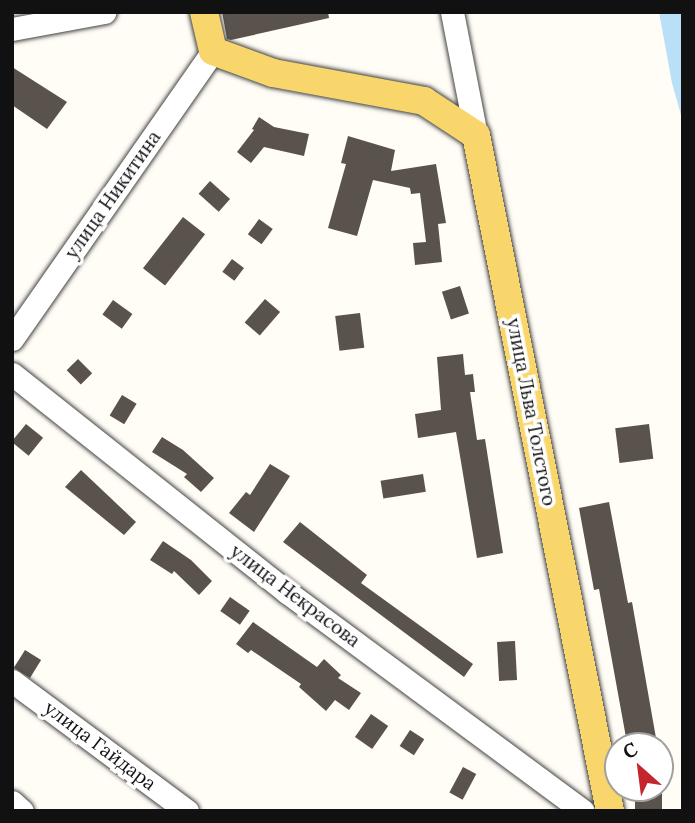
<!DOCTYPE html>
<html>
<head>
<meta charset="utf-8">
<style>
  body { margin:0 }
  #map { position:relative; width:695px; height:823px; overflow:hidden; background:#fffdf5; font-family:Lora,serif }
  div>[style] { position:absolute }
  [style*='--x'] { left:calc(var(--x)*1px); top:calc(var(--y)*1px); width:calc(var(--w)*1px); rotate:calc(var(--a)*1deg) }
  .water>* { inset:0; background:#b9e0f7 }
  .building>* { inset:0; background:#5a524d; transform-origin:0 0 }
  .roads { filter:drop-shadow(0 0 2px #444) drop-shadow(0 0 2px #444) }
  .minor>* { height:23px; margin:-11.5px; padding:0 11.5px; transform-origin:11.5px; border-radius:11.5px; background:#fff }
  .major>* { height:28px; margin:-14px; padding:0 14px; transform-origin:14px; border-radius:14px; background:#f9d66b }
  span { translate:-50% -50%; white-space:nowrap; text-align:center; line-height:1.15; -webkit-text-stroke:7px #fff; paint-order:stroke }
  .street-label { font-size:19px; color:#111 }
  .frame { position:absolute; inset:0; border:14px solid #111; pointer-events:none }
  .north { position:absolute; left:604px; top:732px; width:70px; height:70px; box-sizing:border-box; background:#fff; border:2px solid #a0a0a0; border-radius:50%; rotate:332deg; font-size:19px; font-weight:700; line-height:28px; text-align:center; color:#111 }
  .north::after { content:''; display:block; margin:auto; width:24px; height:32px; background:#c4262e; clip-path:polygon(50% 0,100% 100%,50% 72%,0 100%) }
</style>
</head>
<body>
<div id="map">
  <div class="water">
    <div style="clip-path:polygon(659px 12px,683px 12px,683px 122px,672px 83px)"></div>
  </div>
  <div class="building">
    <div style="clip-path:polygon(222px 12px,328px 12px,329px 18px,231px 40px,227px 39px)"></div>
    <div style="clip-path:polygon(12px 67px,67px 102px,47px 129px,12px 105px)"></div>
    <div style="clip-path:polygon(259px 117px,274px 127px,309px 134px,304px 156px,264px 147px,251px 163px,237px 152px,254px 130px,252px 129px)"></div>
    <div style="clip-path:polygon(348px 136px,395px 150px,391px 171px,436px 164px,446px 223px,438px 224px,442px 262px,415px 265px,413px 243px,426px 242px,420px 193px,411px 194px,410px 188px,373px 180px,357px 236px,328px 228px,346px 164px,341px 163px)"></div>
    <div style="left:210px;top:181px;width:27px;height:17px;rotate:42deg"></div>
    <div style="left:183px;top:217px;width:28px;height:65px;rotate:38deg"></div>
    <div style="left:259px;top:219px;width:17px;height:19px;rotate:36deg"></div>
    <div style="left:232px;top:259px;width:15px;height:16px;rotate:37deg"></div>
    <div style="left:460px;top:286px;width:29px;height:19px;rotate:72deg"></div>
    <div style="left:265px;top:299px;width:20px;height:31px;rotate:41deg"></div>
    <div style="left:113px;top:300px;width:24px;height:18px;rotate:36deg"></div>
    <div style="left:360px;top:313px;width:35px;height:25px;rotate:83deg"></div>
    <div style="clip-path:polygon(463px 354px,465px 375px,473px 374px,475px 392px,470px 392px,477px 440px,485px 439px,503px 553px,477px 558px,456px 432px,418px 438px,415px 414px,441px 410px,437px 357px)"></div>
    <div style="left:78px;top:359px;width:20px;height:16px;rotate:45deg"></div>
    <div style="left:122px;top:395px;width:17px;height:24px;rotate:31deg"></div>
    <div style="left:26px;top:424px;width:22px;height:23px;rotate:39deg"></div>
    <div style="left:649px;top:424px;width:35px;height:34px;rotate:83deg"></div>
    <div style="clip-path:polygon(162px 437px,183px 450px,214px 478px,201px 492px,184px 477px,187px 474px,152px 452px)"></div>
    <div style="clip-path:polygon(270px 464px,290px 476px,254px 532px,229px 513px,246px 492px,250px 495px)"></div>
    <div style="clip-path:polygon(81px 470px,136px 522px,124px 535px,65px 487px)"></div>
    <div style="left:423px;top:474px;width:18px;height:43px;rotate:81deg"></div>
    <div style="clip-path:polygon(609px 502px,628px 603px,632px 602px,656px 738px,627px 743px,599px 589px,594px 590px,579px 508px)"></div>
    <div style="clip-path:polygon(300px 522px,367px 575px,361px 583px,473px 664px,464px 677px,283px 542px)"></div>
    <div style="clip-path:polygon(163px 541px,191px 560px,212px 581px,199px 595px,174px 571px,172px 574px,150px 560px)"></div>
    <div style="left:230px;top:597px;width:24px;height:17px;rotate:35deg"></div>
    <div style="clip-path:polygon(253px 622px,317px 667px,324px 659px,341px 675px,338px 678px,361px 693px,349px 710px,335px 700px,326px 711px,299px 687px,301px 684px,251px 650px,248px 653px,236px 644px)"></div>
    <div style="left:515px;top:641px;width:39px;height:18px;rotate:87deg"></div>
    <div style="left:25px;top:650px;width:19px;height:21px;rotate:32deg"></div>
    <div style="left:371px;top:714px;width:21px;height:28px;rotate:35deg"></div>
    <div style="left:410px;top:730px;width:17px;height:19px;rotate:33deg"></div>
    <div style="left:463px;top:767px;width:15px;height:29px;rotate:28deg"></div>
    <div style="left:635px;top:788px;width:27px;height:23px"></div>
  </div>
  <div class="roads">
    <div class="minor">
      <div style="--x:452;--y:12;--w:125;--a:79"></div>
      <div style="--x:12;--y:29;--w:94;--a:-10.5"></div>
      <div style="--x:12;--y:339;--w:351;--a:-55.1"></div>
      <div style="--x:12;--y:374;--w:351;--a:38.4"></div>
      <div style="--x:287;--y:592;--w:368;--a:36.5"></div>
      <div style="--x:12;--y:681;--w:218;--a:36.6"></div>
      <div style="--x:12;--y:802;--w:13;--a:42"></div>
    </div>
    <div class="major">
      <div style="--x:204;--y:12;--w:40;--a:77"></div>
      <div style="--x:213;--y:51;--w:64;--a:20.1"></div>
      <div style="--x:273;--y:73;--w:154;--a:10.5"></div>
      <div style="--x:424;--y:101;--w:62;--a:33.2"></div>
      <div style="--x:476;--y:135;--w:689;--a:78.79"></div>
    </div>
  </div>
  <div class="street-label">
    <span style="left:113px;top:195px;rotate:-55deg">улица Никитина</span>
    <span style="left:531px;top:412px;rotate:79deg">улица Льва Толстого</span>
    <span style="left:295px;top:596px;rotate:37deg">улица Некрасова</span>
    <span style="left:100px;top:746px;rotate:37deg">улица Гайдара</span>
  </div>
  <div class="frame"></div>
  <div class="north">С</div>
</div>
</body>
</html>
